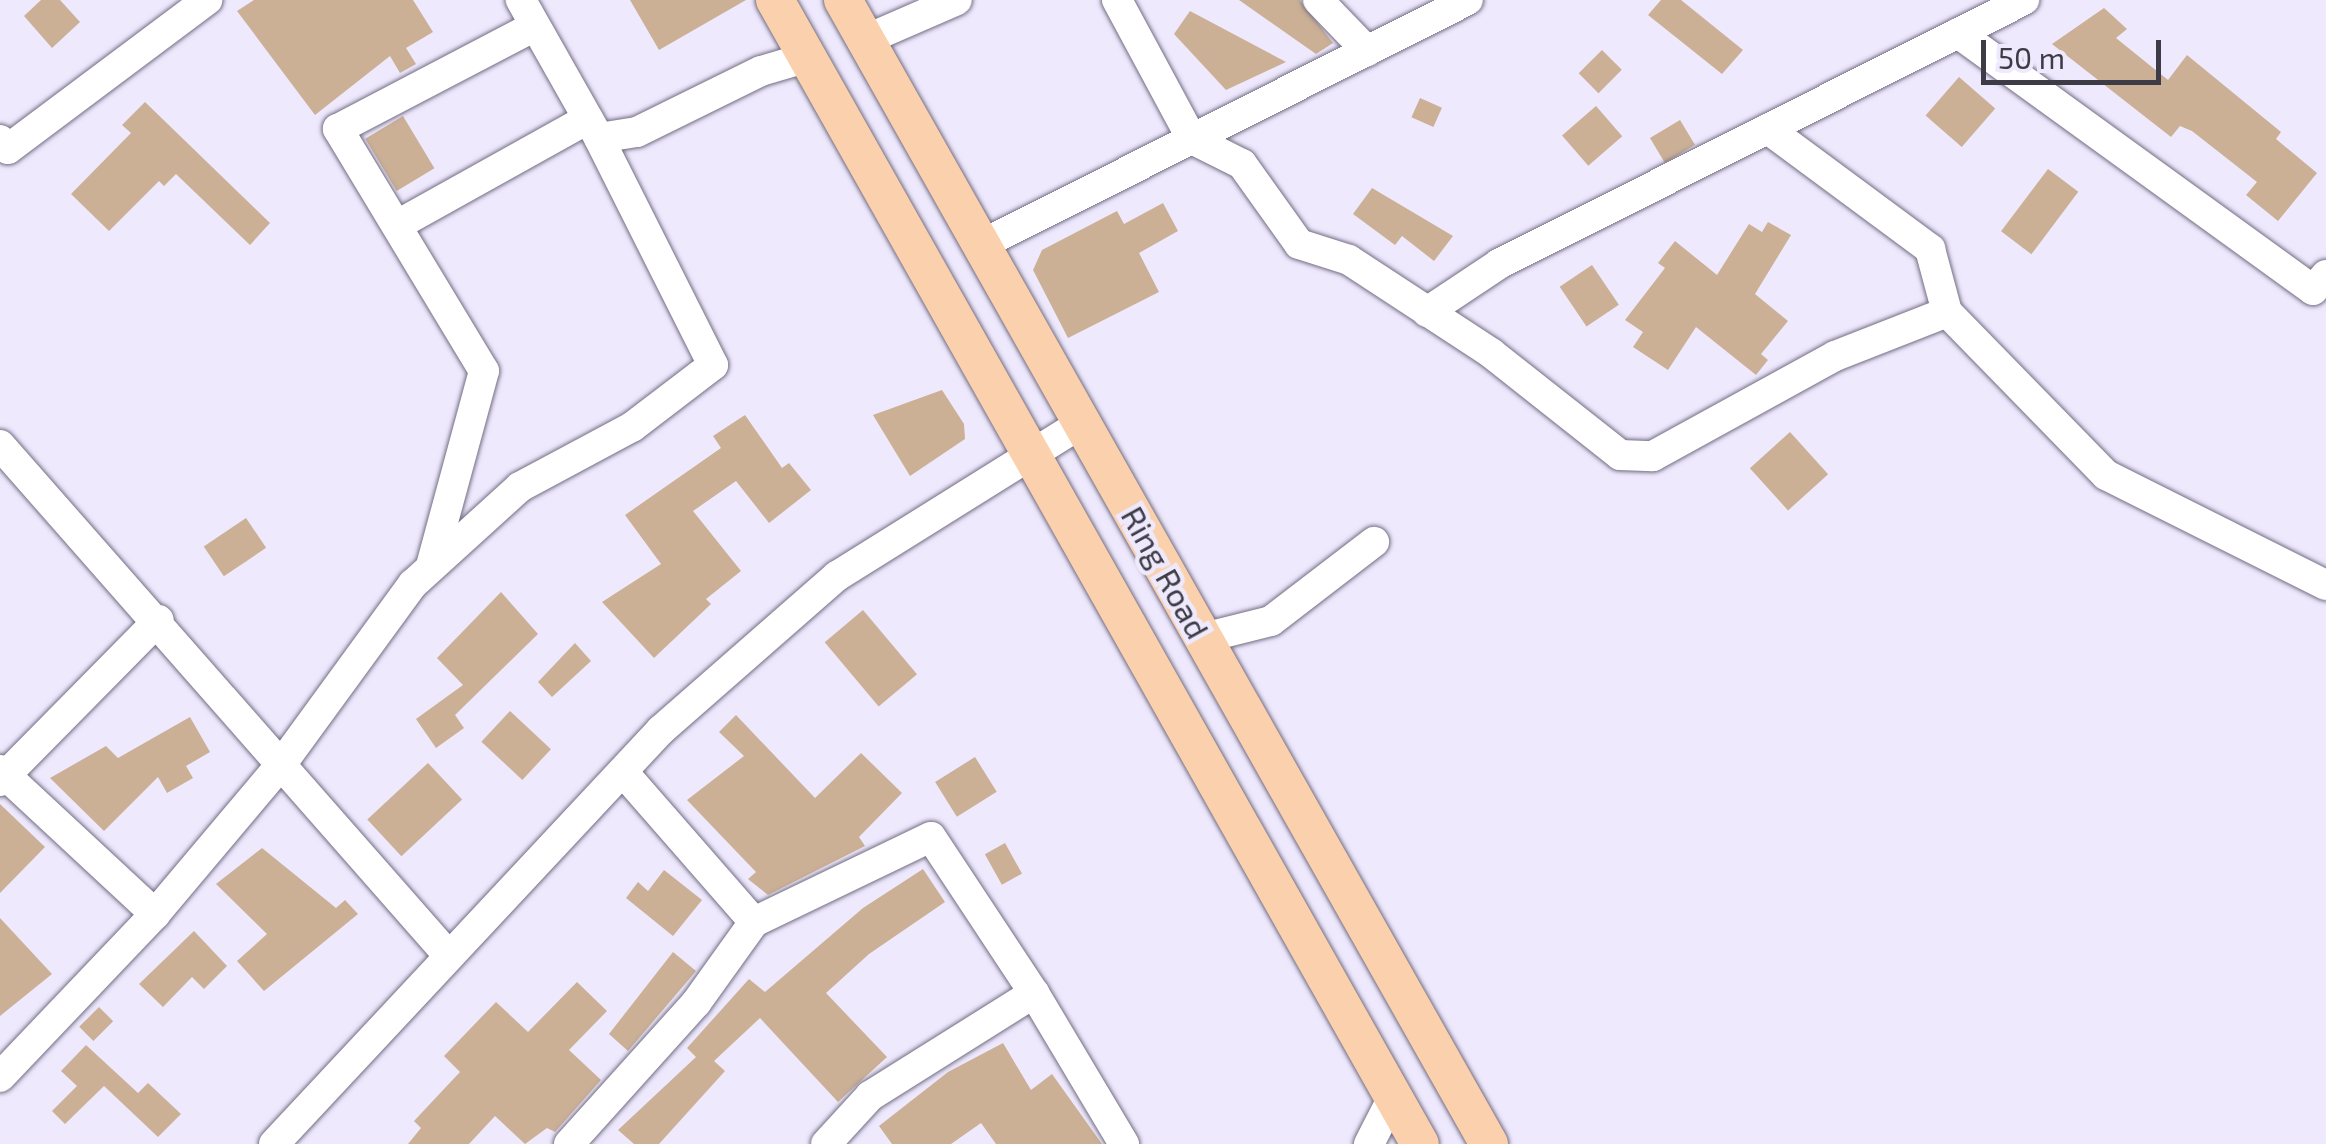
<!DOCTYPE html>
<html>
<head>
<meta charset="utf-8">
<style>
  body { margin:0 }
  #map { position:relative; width:2326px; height:1144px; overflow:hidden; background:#eee9fd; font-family:"Exo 2",sans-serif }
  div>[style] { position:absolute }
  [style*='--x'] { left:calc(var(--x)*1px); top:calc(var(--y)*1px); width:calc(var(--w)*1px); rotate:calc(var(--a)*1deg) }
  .building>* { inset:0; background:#cbb096; transform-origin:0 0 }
  .roads { filter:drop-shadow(0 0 2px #736d83) drop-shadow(0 0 2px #736d83) }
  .minor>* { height:30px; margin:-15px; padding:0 15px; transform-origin:15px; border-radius:15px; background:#fff }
  .major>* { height:38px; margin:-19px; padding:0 19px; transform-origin:19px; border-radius:19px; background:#fbd0ac }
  span { translate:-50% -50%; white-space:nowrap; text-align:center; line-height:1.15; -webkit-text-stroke:9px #eee9fd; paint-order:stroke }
  .street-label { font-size:32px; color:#3d3b45 }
  .scale { position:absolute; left:1981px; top:40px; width:180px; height:45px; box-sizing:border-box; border:5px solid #3d3b45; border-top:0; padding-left:12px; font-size:30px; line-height:35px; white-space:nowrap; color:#3d3b45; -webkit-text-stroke:8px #eee9fd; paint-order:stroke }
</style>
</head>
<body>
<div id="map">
  <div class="building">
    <div style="clip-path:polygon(41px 0,60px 0,80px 22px,52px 48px,24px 16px)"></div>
    <div style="clip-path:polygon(254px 0,413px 0,433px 32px,406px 48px,416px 64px,400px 73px,390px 56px,315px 115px,237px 11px)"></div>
    <div style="clip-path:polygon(630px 0,746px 0,659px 50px)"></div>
    <div style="clip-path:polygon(1239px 0,1300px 0,1333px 43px,1316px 54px)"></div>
    <div style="clip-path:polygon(1661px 0,1681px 0,1743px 50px,1722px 74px,1648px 15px)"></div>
    <div style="clip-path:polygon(2104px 8px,2127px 29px,2116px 38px,2168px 80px,2187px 55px,2281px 132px,2276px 139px,2317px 173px,2278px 221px,2246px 195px,2257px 182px,2192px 131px,2180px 126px,2171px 137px,2052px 44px)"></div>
    <div style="clip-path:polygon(1190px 11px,1286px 62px,1226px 90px,1174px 34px)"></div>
    <div style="left:1602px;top:50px;width:28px;height:33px;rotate:45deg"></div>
    <div style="left:1959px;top:77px;width:48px;height:51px;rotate:41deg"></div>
    <div style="left:1420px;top:98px;width:24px;height:21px;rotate:24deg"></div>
    <div style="clip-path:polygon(145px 102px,270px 223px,250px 245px,176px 174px,164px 186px,159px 181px,109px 231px,71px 194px,131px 133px,122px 125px)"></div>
    <div style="left:1596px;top:106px;width:40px;height:45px;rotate:49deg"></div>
    <div style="left:403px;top:116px;width:61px;height:44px;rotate:59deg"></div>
    <div style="left:1680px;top:120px;width:29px;height:35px;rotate:59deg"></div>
    <div style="left:2048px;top:169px;width:38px;height:78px;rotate:37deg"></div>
    <div style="clip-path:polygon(1372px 188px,1453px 236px,1434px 261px,1402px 236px,1395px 245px,1353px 214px)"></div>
    <div style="clip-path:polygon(1163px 203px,1178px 231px,1139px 253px,1159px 292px,1068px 338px,1033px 270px,1042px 250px,1117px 211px,1124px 224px)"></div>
    <div style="clip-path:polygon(1768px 222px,1791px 235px,1755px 294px,1788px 321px,1761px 354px,1768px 360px,1756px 375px,1696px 327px,1668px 370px,1633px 347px,1643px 332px,1625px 320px,1665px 268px,1658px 263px,1675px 241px,1717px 275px,1749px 224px,1762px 232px)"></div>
    <div style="left:1592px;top:265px;width:48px;height:39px;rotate:56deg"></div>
    <div style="clip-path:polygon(942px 390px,964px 424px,965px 439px,910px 476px,873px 415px)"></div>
    <div style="clip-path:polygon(745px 415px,782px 468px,789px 463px,811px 490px,769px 523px,736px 481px,693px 511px,741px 571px,706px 599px,711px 604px,654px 658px,602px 602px,661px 564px,625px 515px,721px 448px,713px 436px)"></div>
    <div style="left:1790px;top:432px;width:57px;height:54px;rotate:48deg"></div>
    <div style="left:246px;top:518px;width:36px;height:51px;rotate:56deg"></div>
    <div style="clip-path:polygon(501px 592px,538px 634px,455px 715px,464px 728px,436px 748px,416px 719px,463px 685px,437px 658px)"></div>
    <div style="left:863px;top:610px;width:84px;height:50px;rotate:50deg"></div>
    <div style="clip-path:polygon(575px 643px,591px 661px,552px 697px,538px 682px)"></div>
    <div style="left:510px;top:711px;width:56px;height:42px;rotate:43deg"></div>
    <div style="clip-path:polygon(736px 715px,815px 798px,861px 753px,902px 793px,859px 837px,865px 846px,768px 895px,748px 879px,756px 872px,687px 800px,744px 756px,719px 732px)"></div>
    <div style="clip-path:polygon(190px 717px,210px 752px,186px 766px,193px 778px,167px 793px,158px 777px,104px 831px,50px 778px,106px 746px,118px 758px)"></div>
    <div style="left:975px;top:757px;width:41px;height:47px;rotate:58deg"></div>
    <div style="left:428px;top:763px;width:50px;height:83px;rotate:47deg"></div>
    <div style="clip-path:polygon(0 804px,45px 847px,0 893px)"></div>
    <div style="left:1005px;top:843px;width:35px;height:23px;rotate:61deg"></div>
    <div style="clip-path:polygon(262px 848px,336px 908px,345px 900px,358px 914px,264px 991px,237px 961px,267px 934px,216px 884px)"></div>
    <div style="clip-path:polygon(923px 869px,945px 902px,869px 954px,826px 993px,887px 1057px,838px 1102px,760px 1018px,714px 1061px,725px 1071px,659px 1144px,634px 1144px,618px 1130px,696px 1057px,687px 1048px,749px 979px,765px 992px,863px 908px)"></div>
    <div style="clip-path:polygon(664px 870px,702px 900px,673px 936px,626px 898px,638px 882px,648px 891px)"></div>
    <div style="clip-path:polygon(0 918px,52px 974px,0 1016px)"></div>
    <div style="clip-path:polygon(194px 931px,227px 966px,204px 989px,192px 977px,163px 1007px,139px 984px)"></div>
    <div style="clip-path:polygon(673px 952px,696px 971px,628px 1051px,609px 1034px)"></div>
    <div style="clip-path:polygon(577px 982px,607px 1011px,569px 1050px,601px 1080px,555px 1132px,547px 1128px,525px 1144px,495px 1116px,469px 1144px,408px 1144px,421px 1128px,414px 1121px,460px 1072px,444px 1056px,496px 1002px,528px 1032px)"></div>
    <div style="left:99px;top:1007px;width:20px;height:28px;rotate:45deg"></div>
    <div style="clip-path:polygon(1003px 1043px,1031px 1090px,1052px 1074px,1102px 1144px,996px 1144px,981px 1123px,951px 1144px,892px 1144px,879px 1126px,948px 1072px)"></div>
    <div style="clip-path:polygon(86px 1045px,138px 1093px,148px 1083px,181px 1114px,158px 1137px,104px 1086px,65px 1124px,52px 1111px,77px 1086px,61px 1071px)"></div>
  </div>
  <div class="roads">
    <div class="minor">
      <div style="--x:1117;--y:0;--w:158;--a:61.7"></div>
      <div style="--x:1192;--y:139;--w:56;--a:26.6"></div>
      <div style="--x:1242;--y:164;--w:98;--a:54.5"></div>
      <div style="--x:1299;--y:244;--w:52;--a:17.7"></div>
      <div style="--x:1349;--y:260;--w:170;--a:33.2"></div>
      <div style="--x:1491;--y:353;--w:164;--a:38.3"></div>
      <div style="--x:1620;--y:455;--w:33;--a:2"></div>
      <div style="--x:1653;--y:456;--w:208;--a:-28.8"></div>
      <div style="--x:1835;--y:356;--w:120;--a:-21.4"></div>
      <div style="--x:1318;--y:0;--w:71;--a:46.1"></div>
      <div style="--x:1958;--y:33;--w:438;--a:35.9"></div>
      <div style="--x:2313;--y:290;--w:20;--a:-49"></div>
      <div style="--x:865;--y:40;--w:100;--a:-23.5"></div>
      <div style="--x:1768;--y:129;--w:202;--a:36.5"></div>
      <div style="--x:1930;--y:249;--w:65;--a:74.9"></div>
      <div style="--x:1947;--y:312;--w:228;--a:45.7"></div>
      <div style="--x:2106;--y:475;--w:246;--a:26.6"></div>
      <div style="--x:599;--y:138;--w:38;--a:-9"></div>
      <div style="--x:637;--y:132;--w:138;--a:-26.2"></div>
      <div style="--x:761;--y:71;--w:49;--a:-16.6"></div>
      <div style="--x:0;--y:140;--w:12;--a:48"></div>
      <div style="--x:8;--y:149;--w:249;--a:-36.8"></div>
      <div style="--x:399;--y:224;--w:216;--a:-29.1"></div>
      <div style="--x:981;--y:245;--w:545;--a:-26.71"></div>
      <div style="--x:1427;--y:312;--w:87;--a:-33.7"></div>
      <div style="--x:1499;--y:264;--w:588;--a:-26.7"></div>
      <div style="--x:0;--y:445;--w:679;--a:48.7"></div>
      <div style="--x:431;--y:566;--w:202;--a:-74.8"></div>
      <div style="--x:484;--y:371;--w:283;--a:-121.1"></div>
      <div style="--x:338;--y:129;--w:222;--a:-27.6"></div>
      <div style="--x:1203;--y:638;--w:70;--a:-14"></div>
      <div style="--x:1271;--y:621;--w:130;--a:-37.5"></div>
      <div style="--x:0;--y:770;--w:212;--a:42.9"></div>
      <div style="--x:0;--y:781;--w:226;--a:-45.4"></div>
      <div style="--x:754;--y:922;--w:196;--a:-25.7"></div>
      <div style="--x:931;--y:837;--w:187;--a:56.6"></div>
      <div style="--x:0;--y:1077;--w:225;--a:-46.4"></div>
      <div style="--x:155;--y:914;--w:199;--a:-49.9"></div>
      <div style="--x:283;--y:762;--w:220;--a:-53.9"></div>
      <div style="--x:413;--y:584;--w:144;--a:-42.2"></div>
      <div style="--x:520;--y:487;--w:127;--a:-28.2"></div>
      <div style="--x:632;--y:427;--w:102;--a:-37.4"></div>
      <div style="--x:713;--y:365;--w:254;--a:-116.7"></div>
      <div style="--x:599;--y:138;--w:159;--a:-119.5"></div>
      <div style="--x:274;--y:1144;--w:567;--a:-46.93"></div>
      <div style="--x:661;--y:730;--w:234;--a:-41.2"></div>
      <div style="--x:837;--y:576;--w:289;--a:-32"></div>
      <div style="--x:569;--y:1144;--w:190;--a:-48"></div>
      <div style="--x:696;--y:1003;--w:100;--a:-54.4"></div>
      <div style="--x:754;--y:922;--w:199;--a:-131.1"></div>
      <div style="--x:826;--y:1144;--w:65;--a:-47.5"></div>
      <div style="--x:870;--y:1096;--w:194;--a:-32.1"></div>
      <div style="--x:1034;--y:993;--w:176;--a:59.2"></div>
      <div style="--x:1369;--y:1144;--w:53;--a:-62.9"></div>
    </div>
    <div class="major">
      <div style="--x:775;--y:0;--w:1313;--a:60.59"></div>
      <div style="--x:843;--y:0;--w:1314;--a:60.55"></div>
    </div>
  </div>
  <div class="street-label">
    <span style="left:1166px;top:572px;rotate:61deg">Ring Road</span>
  </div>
  <div class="scale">50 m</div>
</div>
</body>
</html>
